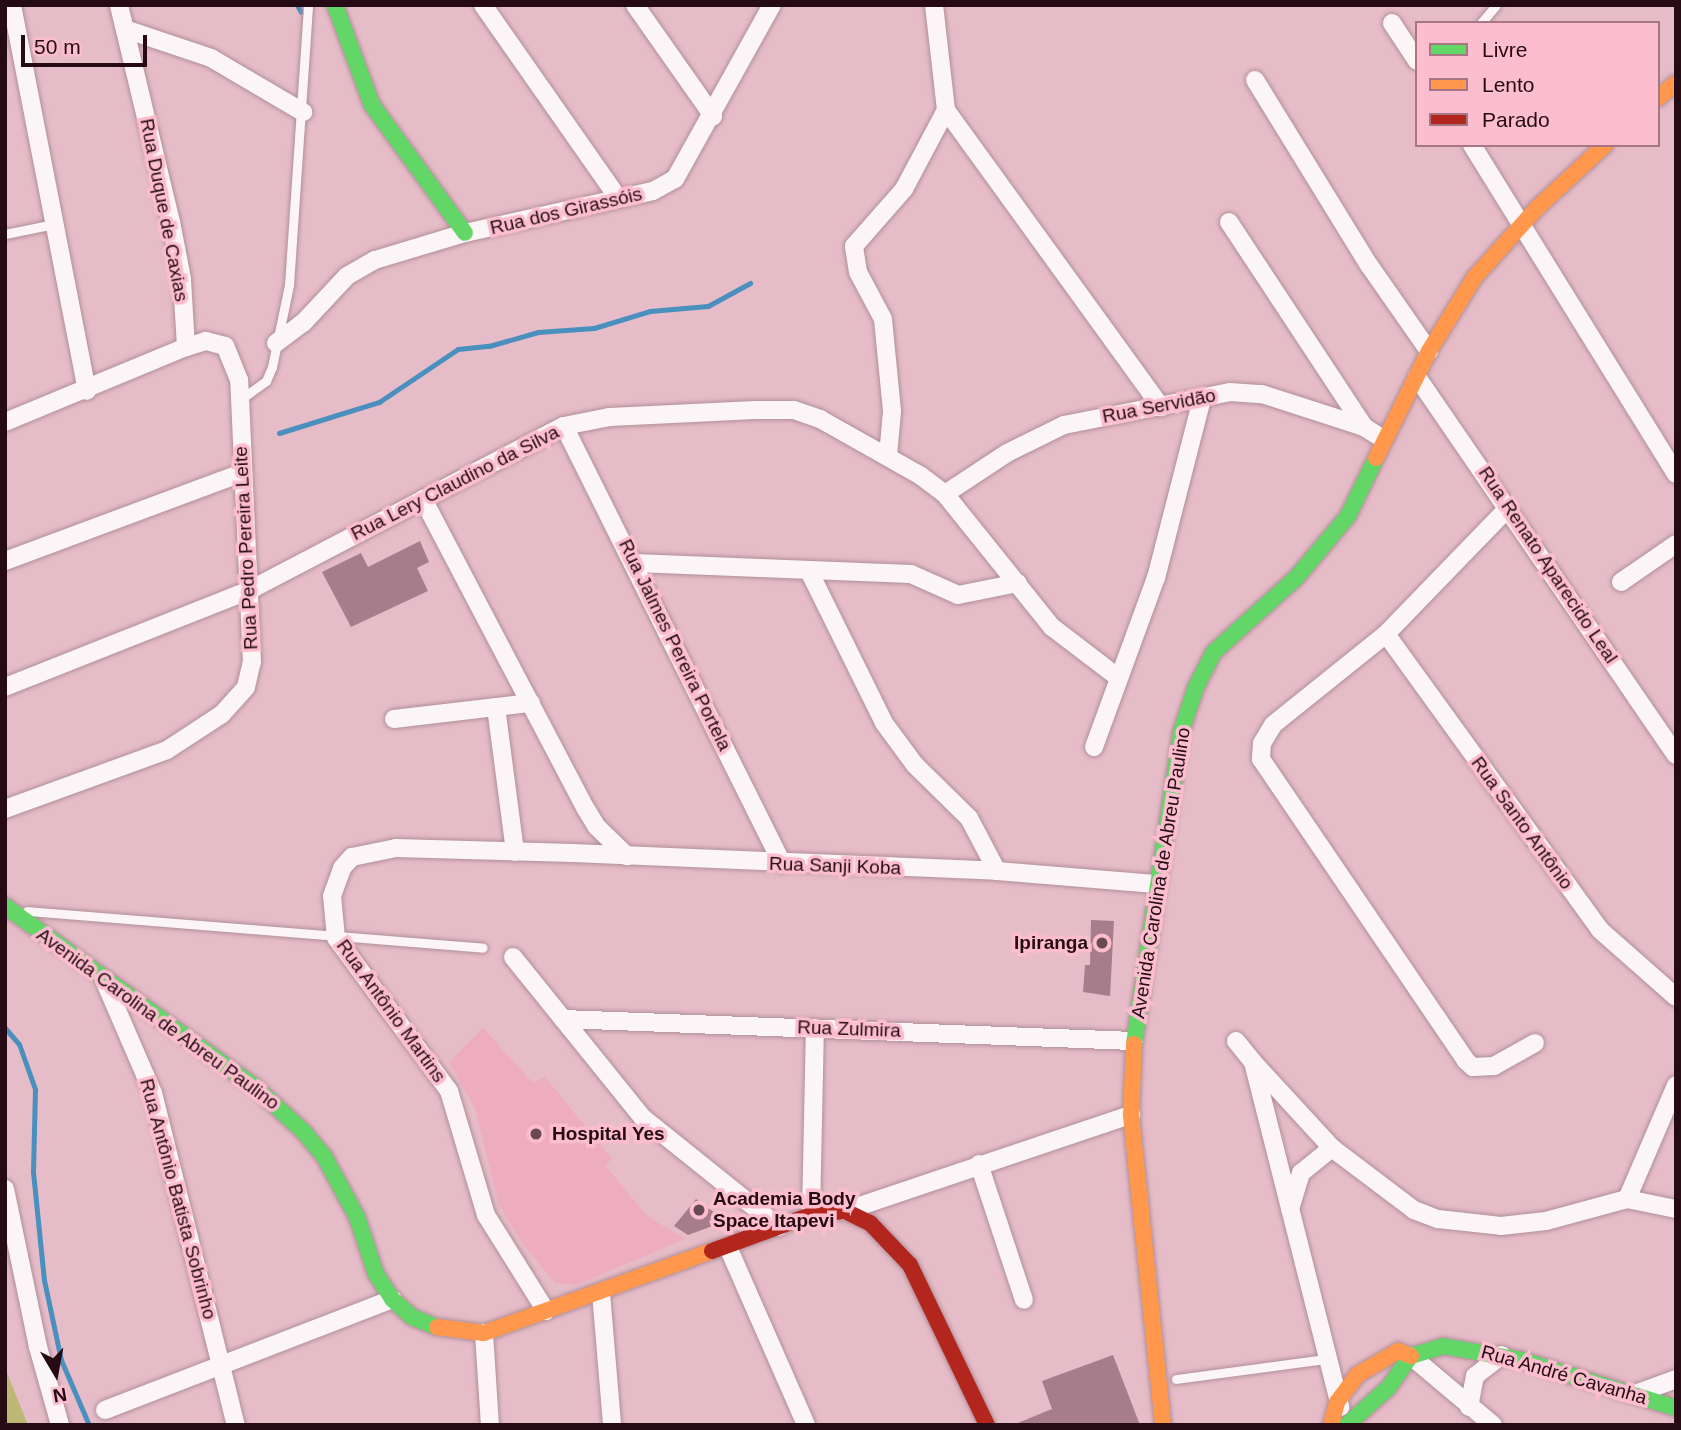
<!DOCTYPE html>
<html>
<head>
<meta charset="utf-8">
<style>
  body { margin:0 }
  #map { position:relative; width:1681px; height:1430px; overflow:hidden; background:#e6bcc8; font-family:Helvetica,sans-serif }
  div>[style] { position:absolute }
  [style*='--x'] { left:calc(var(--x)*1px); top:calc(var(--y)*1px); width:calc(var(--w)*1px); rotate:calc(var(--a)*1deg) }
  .built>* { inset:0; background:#eeacbf }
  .green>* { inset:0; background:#bcb874 }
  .stream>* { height:5px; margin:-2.5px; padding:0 2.5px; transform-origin:2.5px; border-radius:2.5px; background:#4990be }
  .building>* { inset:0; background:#a77d8c }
  .roads { filter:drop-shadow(0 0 2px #b08f99) drop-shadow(0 0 2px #b08f99) }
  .lane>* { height:9px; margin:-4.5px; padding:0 4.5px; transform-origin:4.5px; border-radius:4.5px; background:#fbf5f7 }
  .street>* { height:18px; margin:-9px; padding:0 9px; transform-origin:9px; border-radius:9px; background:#fbf5f7 }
  .fast>* { height:16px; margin:-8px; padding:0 8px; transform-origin:8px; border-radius:8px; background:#63d668 }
  .slow>* { height:16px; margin:-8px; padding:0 8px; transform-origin:8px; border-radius:8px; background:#ff974d }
  .jam>* { height:16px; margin:-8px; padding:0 8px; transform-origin:8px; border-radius:8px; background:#b3261e }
  .dots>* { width:19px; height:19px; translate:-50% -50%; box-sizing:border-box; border:4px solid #fcbdce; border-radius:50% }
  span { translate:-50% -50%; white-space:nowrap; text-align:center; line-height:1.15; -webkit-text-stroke:7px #fcbdce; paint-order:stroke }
  .street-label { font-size:19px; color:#260b14 }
  .poi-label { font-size:19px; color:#260b14; font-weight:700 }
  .right { translate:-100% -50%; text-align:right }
  .left { translate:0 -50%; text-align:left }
  .frame { position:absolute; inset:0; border:7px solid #260b14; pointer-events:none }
  .legend { position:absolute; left:1415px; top:21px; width:245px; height:126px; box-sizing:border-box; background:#fcbdce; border:2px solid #a67684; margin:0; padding:9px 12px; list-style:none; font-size:21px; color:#260b14 }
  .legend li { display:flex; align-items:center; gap:14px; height:35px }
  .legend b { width:35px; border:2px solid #a67684 }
  .north { position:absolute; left:21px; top:1339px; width:70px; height:70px; -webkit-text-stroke:5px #fcbdce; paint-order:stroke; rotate:170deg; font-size:19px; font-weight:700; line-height:28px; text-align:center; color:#260b14 }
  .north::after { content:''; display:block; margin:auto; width:24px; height:32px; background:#260b14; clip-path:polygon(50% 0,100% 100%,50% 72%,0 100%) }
  .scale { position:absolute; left:21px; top:35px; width:126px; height:32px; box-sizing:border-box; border:4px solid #260b14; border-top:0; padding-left:9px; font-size:21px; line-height:24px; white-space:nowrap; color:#260b14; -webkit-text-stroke:5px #fcbdce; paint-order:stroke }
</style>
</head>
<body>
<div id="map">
  <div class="built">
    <div style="clip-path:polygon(483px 1028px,533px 1083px,545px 1077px,612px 1159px,605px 1165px,647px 1216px,685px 1239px,576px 1285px,555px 1283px,523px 1244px,499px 1205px,475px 1108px,449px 1062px)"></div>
  </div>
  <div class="green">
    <div style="clip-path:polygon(5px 1368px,28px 1425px,5px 1425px)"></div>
  </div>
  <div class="stream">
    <div style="--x:297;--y:5;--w:8;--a:60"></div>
    <div style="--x:279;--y:433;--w:105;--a:-17.2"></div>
    <div style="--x:379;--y:402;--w:95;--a:-33.9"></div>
    <div style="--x:458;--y:349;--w:31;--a:-6"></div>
    <div style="--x:489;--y:346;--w:51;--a:-15.9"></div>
    <div style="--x:538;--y:332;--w:56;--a:-4.1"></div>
    <div style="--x:594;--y:328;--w:59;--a:-16.9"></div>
    <div style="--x:650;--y:311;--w:58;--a:-4.9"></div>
    <div style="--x:708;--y:306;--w:48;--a:-28.7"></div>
    <div style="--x:5;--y:1028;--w:21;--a:49"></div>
    <div style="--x:19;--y:1044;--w:48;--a:70.4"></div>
    <div style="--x:35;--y:1089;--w:83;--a:91.4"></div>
    <div style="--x:33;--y:1172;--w:109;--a:84.2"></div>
    <div style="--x:44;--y:1280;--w:82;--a:78"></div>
    <div style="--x:61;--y:1360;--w:71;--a:66.7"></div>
  </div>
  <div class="building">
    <div style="clip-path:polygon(420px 541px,429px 562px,417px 568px,428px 591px,351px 627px,322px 572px,361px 553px,368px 567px)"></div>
    <div style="clip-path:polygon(1091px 920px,1114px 921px,1110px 996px,1083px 992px,1085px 965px,1090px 965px)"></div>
    <div style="clip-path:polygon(696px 1199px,726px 1221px,688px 1235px,674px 1226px)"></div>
    <div style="clip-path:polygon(1113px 1355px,1140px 1425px,1013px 1425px,1052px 1409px,1042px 1381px)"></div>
  </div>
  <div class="roads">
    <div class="lane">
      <div style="--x:1481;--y:23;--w:23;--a:-50"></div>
      <div style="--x:5;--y:234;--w:50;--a:-11.5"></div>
      <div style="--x:241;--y:399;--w:31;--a:-36"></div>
      <div style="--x:266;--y:381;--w:15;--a:-67"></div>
      <div style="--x:272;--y:367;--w:84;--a:-78.3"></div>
      <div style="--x:289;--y:285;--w:281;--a:-86.1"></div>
      <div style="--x:27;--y:911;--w:457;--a:4.6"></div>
      <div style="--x:1176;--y:1379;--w:150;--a:-7.6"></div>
    </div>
    <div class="street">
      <div style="--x:12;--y:5;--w:393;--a:79"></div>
      <div style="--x:483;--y:5;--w:236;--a:55"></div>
      <div style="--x:635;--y:5;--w:136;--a:54.9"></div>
      <div style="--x:1392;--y:23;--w:45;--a:56.7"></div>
      <div style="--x:125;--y:29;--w:91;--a:18.6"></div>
      <div style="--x:211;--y:58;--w:107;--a:30.4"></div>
      <div style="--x:1255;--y:80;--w:217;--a:58.4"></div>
      <div style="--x:1369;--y:265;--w:105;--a:55.1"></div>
      <div style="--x:946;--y:110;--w:367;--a:54.1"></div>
      <div style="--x:1472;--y:145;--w:387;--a:58.2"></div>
      <div style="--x:1229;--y:222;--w:245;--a:56.6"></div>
      <div style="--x:276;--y:343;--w:34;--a:-37"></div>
      <div style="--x:303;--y:323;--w:64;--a:-46.9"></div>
      <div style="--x:347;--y:276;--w:32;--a:-30"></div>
      <div style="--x:375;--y:260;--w:94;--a:-16.7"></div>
      <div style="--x:465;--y:233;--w:193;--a:-12.6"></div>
      <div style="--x:653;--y:191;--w:25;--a:-29"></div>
      <div style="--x:675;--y:179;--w:199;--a:-60.9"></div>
      <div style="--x:1417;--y:377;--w:458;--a:55.6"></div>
      <div style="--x:5;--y:422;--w:196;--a:-22.5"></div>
      <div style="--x:186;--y:347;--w:68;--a:-93.4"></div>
      <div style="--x:182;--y:279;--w:58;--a:-100.9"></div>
      <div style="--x:171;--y:222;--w:223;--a:-103.5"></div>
      <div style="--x:564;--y:426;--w:489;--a:63.5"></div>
      <div style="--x:888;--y:456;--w:45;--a:-84.9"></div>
      <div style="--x:892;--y:411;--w:92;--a:-95.6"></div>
      <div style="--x:883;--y:319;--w:53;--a:-118"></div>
      <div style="--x:858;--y:272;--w:26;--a:-99"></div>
      <div style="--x:854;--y:246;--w:76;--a:-48.7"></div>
      <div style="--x:904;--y:189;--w:89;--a:-62"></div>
      <div style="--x:946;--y:110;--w:106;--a:-96.5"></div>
      <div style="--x:945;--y:494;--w:74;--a:-33.5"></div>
      <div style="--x:1007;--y:453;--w:64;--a:-26.2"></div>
      <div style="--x:1064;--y:425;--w:169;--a:-11.2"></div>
      <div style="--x:1230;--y:392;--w:32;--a:4"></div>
      <div style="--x:1262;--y:394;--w:107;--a:17.9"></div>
      <div style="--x:1364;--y:427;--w:22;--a:32"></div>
      <div style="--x:423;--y:499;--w:350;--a:62.3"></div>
      <div style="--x:586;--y:809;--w:21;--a:59"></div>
      <div style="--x:597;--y:827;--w:42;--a:44"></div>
      <div style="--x:1508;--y:508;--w:175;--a:134.1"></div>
      <div style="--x:1386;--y:634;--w:145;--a:141.2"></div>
      <div style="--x:1273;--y:725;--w:21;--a:121"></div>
      <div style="--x:1262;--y:743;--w:16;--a:94"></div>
      <div style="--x:1261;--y:759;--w:365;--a:55.8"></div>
      <div style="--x:1466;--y:1061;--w:9;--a:41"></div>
      <div style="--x:1473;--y:1067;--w:21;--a:-3"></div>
      <div style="--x:1494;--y:1066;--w:47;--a:-29.3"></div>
      <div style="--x:5;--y:561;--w:252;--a:-20.4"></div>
      <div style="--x:635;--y:563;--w:276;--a:2.3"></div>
      <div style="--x:911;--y:574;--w:51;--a:24.1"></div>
      <div style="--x:958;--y:595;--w:61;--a:-11.3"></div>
      <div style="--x:809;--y:571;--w:169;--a:63.7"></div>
      <div style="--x:884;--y:723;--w:52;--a:53.6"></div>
      <div style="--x:915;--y:765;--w:76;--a:44.5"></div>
      <div style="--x:969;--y:818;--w:60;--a:62.2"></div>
      <div style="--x:1621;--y:582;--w:67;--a:-34.6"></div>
      <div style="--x:1386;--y:634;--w:365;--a:54.1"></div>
      <div style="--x:1600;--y:930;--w:101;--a:41.4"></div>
      <div style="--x:5;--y:687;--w:261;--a:-21.6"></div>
      <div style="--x:248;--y:591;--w:356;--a:-27.6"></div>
      <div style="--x:564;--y:426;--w:47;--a:-11.1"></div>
      <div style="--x:610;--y:417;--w:145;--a:-2.8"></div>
      <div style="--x:755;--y:410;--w:39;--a:0"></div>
      <div style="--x:794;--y:410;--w:28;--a:19"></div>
      <div style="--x:820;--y:419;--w:116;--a:29.4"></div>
      <div style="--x:921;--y:476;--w:30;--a:37"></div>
      <div style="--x:945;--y:494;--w:171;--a:51.2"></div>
      <div style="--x:1052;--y:627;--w:81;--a:37.4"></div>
      <div style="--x:496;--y:707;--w:146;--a:82.5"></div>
      <div style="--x:394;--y:719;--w:138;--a:-6.7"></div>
      <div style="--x:1094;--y:747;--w:180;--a:-69.9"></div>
      <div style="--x:1156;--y:578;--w:185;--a:-75.6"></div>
      <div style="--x:5;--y:809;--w:172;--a:-20"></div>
      <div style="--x:167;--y:750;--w:66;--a:-33.2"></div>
      <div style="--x:222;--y:714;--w:36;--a:-48"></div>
      <div style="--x:246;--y:687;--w:26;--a:-77"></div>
      <div style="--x:252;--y:662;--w:282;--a:-92.6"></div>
      <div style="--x:239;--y:380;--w:37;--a:-112"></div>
      <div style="--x:225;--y:346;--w:20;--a:-165"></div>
      <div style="--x:206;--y:341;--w:21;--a:163"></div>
      <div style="--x:513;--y:957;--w:207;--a:51.1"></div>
      <div style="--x:643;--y:1118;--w:174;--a:38.7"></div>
      <div style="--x:104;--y:980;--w:123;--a:66.6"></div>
      <div style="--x:153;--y:1093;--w:342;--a:76"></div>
      <div style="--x:563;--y:1019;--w:571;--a:2.21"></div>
      <div style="--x:1236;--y:1041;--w:27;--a:51"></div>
      <div style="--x:1253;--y:1062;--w:356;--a:75.8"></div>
      <div style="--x:1253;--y:1062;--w:117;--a:47.4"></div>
      <div style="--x:1332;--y:1148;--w:103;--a:37.1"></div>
      <div style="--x:1414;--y:1210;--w:26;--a:21"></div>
      <div style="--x:1438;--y:1219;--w:63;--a:6.3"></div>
      <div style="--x:1501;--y:1226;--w:45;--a:-6.3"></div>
      <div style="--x:1546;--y:1221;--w:84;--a:-15.2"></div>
      <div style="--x:1627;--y:1199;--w:50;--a:11.5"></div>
      <div style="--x:979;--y:1164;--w:143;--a:71.7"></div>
      <div style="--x:5;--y:1189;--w:161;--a:78.2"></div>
      <div style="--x:38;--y:1347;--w:81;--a:74.2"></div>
      <div style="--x:1627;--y:1199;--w:124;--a:-66.7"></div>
      <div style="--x:1290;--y:1209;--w:38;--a:-73"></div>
      <div style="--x:1301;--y:1173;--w:40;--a:-39"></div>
      <div style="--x:845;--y:1211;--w:302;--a:-18.6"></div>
      <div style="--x:811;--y:1215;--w:187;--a:-88.8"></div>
      <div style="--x:728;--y:1247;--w:194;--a:66.3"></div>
      <div style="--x:601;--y:1293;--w:132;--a:85.2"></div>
      <div style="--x:546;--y:1311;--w:113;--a:-122"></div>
      <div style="--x:486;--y:1215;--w:129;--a:-106.6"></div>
      <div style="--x:449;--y:1091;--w:190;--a:-126.4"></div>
      <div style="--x:336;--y:938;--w:42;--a:-95.4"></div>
      <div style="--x:332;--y:896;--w:30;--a:-70"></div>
      <div style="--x:342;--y:868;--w:15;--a:-48"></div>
      <div style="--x:352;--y:857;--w:45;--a:-11.6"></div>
      <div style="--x:396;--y:848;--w:177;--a:1.6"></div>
      <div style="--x:573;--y:853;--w:424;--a:2.4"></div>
      <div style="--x:997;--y:871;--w:159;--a:4.7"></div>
      <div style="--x:484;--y:1333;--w:92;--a:86.3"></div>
      <div style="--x:1411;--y:1356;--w:107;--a:40.1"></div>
      <div style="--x:1638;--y:1393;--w:40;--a:-20.2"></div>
      <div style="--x:1469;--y:1407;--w:32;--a:-79"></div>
      <div style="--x:1475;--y:1376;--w:34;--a:-38"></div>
      <div style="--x:105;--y:1410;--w:308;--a:-21.1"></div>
    </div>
    <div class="fast">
      <div style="--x:335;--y:5;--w:107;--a:69.7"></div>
      <div style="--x:372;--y:105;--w:158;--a:54"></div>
      <div style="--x:5;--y:906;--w:307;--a:35.9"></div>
      <div style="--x:254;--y:1086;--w:67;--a:42.6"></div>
      <div style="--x:303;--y:1131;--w:33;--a:50"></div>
      <div style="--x:324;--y:1156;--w:69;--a:61.6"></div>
      <div style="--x:357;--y:1217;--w:60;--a:71.6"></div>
      <div style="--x:376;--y:1274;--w:30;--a:57"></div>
      <div style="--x:392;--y:1299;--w:27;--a:42"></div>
      <div style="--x:412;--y:1317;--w:27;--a:22"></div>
      <div style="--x:1134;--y:1044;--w:316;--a:-81.4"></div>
      <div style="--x:1181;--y:732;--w:47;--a:-71.6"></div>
      <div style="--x:1196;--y:687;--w:39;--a:-63"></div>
      <div style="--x:1214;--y:652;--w:110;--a:-42.1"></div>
      <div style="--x:1296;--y:578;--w:81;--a:-50"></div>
      <div style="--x:1348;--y:516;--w:64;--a:-64.2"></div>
      <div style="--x:1347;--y:1425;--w:57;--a:-42.1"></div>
      <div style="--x:1389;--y:1387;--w:38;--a:-55"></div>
      <div style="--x:1411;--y:1356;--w:34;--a:-17"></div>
      <div style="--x:1443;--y:1346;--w:79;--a:10.2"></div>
      <div style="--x:1521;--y:1360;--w:162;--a:17.2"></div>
    </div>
    <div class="slow">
      <div style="--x:1658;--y:98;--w:23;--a:-40"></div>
      <div style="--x:1376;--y:458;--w:119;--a:-63.6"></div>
      <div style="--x:1429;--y:351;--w:86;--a:-58.3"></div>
      <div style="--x:1474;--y:278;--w:94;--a:-48"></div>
      <div style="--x:1537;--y:208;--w:93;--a:-42.8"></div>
      <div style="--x:1134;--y:1044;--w:71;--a:92.4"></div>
      <div style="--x:1131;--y:1115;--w:312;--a:84.1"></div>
      <div style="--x:437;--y:1327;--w:47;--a:7.3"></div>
      <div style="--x:484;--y:1333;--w:242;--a:-19.8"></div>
      <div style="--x:1331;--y:1425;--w:24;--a:-75"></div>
      <div style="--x:1337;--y:1402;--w:34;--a:-53"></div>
      <div style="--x:1357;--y:1375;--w:48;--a:-30.3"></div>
      <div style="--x:1398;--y:1351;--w:14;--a:21"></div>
    </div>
    <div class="jam">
      <div style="--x:712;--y:1251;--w:105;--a:-20"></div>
      <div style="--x:811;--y:1215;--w:34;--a:-7"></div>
      <div style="--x:845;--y:1211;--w:28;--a:26"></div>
      <div style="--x:870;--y:1223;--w:58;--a:46.4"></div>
      <div style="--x:910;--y:1265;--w:178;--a:64.3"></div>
    </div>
  </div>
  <div class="dots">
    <div style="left:1102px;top:943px;background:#694953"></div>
    <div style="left:536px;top:1134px;background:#694953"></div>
    <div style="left:699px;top:1210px;background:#694953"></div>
  </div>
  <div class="street-label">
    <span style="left:164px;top:210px;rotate:79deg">Rua Duque de Caxias</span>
    <span style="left:566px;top:211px;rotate:-13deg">Rua dos Girassóis</span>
    <span style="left:1159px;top:406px;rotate:-11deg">Rua Servidão</span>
    <span style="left:455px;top:483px;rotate:-27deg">Rua Lery Claudino da Silva</span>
    <span style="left:246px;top:548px;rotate:-93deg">Rua Pedro Pereira Leite</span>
    <span style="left:1548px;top:565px;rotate:56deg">Rua Renato Aparecido Leal</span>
    <span style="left:675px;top:645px;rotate:64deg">Rua Jalmes Pereira Portela</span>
    <span style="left:1522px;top:823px;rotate:54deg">Rua Santo Antônio</span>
    <span style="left:835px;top:866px;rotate:2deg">Rua Sanji Koba</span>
    <span style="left:1161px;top:873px;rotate:-81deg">Avenida Carolina de Abreu Paulino</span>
    <span style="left:391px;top:1011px;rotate:54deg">Rua Antônio Martins</span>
    <span style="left:158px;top:1019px;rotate:36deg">Avenida Carolina de Abreu Paulino</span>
    <span style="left:849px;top:1029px;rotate:2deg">Rua Zulmira</span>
    <span style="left:178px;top:1199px;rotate:75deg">Rua Antônio Batista Sobrinho</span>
    <span style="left:1564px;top:1375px;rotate:16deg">Rua André Cavanha</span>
  </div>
  <div class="poi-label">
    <span class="right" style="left:1088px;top:943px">Ipiranga</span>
    <span class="left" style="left:552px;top:1134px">Hospital Yes</span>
    <span class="left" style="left:713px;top:1210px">Academia Body<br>Space Itapevi</span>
  </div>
  <div class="frame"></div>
  <ul class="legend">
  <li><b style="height:9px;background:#63d668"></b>Livre</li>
  <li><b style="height:9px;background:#ff974d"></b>Lento</li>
  <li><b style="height:9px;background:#b3261e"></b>Parado</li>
  </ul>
  <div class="north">N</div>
  <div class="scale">50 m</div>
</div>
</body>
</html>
